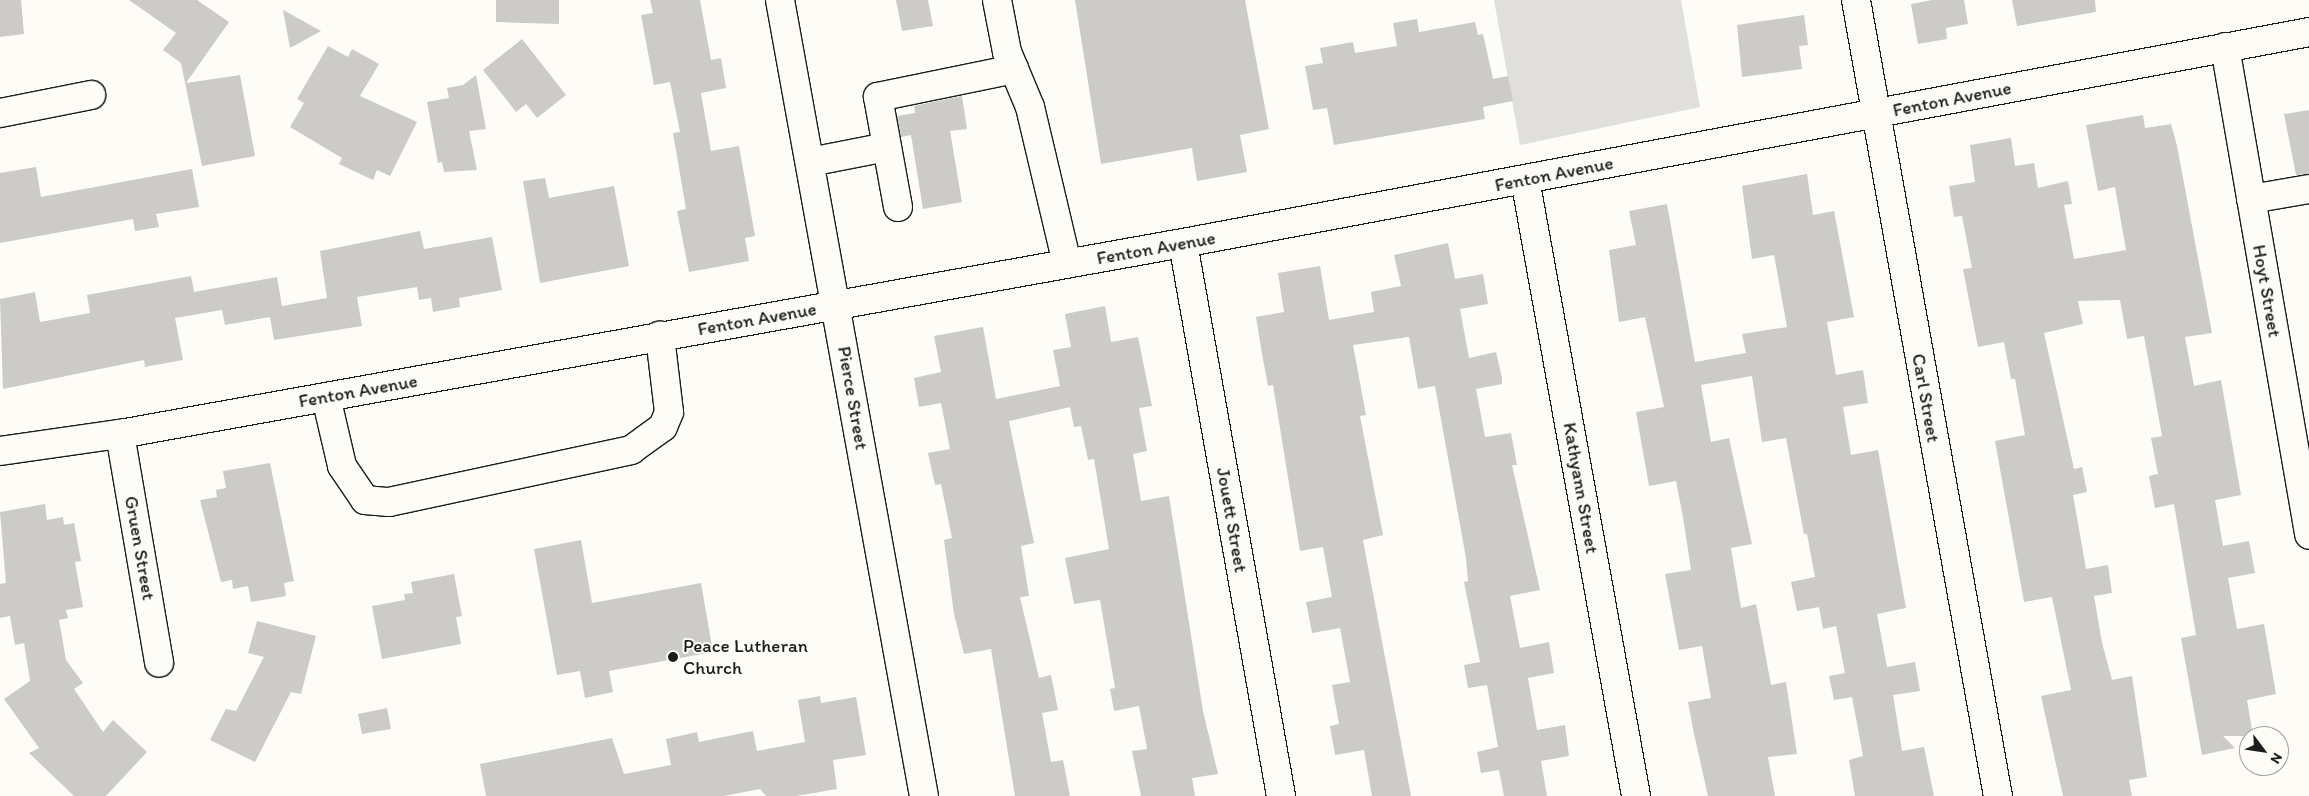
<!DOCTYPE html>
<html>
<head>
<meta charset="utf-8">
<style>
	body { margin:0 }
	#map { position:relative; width:2309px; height:796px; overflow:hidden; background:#fdfcf7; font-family:Itim,sans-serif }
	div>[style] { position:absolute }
	.green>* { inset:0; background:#e0dfdb }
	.building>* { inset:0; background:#cccbc8 }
	.roads { filter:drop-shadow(1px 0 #1c1c1c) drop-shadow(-1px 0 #1c1c1c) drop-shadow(0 1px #1c1c1c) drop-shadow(0 -1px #1c1c1c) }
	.minor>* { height:28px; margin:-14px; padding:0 14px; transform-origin:14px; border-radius:14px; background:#fdfcf7 }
	.dots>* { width:14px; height:14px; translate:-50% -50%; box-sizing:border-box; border:2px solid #fdfcf7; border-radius:50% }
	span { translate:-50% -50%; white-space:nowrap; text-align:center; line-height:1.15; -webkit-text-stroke:4px #fdfcf7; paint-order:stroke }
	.street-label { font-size:19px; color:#1c1c1c }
	.poi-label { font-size:19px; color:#1c1c1c }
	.left { translate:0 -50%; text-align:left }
	.north { position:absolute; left:2239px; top:726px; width:50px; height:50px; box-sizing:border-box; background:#fdfcf7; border:1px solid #a3a29f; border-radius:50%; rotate:121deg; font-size:14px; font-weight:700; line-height:20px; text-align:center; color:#1c1c1c }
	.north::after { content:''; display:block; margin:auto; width:18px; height:22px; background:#1c1c1c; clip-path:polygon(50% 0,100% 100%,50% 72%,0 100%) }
</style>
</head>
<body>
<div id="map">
	<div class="green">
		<i style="clip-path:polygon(1494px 0,1681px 0,1700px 107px,1520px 145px)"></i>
	</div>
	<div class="building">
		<i style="clip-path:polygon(0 0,21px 0,24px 34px,0 37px)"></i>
		<i style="clip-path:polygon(129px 0,197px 0,229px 22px,186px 83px,240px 75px,255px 156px,202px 166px,181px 63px,163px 50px,176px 33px)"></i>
		<i style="clip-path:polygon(496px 0,559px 0,559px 24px,496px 22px)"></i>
		<i style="clip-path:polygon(650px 0,700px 0,711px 60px,721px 58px,726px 88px,701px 93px,711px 151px,739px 146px,755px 236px,745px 238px,749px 261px,689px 272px,677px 211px,686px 209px,673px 133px,680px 132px,670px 82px,654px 85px,641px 15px,653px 13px)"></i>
		<i style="clip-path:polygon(896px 0,928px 0,933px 26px,902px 31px)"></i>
		<i style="clip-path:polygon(1075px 0,1245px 0,1269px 129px,1240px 135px,1247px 172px,1197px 181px,1192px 148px,1101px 164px)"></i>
		<i style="clip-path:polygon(1932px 0,1964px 0,1968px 24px,1946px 28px,1947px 39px,1918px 44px,1911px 4px)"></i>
		<i style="clip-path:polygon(2012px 0,2095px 0,2096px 12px,2017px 26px)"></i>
		<i style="clip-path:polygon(283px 10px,321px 31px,290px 48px)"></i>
		<i style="clip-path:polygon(1804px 15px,1808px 45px,1799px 46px,1802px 69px,1742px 77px,1737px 25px)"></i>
		<i style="clip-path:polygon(1417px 19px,1419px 32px,1475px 22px,1478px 35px,1483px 34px,1493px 79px,1508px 76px,1513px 101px,1483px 107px,1485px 119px,1334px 145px,1327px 108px,1313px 110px,1305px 66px,1323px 63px,1320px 48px,1353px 42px,1355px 53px,1397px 46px,1393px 23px)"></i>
		<i style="clip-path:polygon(522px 39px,566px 95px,537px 118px,526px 104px,516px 112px,483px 70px)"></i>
		<i style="clip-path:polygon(328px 46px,348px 57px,352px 49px,379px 64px,360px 96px,417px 122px,390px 176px,377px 170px,373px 180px,339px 164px,342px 158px,290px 127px,304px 103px,297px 99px)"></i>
		<i style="clip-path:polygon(476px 75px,486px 129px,469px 131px,477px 170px,444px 172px,442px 162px,438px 163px,427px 102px,449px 98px,447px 88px,463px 85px)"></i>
		<i style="clip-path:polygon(962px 96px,967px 129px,950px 131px,962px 202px,923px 209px,911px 135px,901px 137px,897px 116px,915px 113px,914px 106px)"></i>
		<i style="clip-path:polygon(2309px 110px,2309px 174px,2296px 175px,2284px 114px)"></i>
		<i style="clip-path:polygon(2143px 115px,2145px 128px,2171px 124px,2177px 146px,2212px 333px,2185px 337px,2194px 386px,2221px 380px,2241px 495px,2215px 500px,2223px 546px,2249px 541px,2255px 573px,2228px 578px,2237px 629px,2264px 624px,2276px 694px,2247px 700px,2253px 736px,2223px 736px,2235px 748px,2202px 755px,2181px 638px,2196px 635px,2174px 504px,2155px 508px,2149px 476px,2158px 474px,2151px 438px,2162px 436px,2144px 336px,2127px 339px,2120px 300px,2078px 301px,2083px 324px,2044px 333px,2074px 469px,2082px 467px,2087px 492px,2073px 495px,2086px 569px,2108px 565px,2112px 593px,2094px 596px,2102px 643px,2112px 680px,2132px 676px,2147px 777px,2129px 780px,2132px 796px,2063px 796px,2041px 696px,2071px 690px,2052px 597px,2024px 602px,1995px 441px,2025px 435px,2015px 379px,2011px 379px,2004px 342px,1978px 347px,1963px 269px,1972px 268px,1962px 216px,1954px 217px,1949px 186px,1975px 182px,1970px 145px,2011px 138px,2015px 166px,2034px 163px,2038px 188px,2068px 181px,2072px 204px,2064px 205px,2074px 259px,2126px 250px,2115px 187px,2098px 191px,2086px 125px)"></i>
		<i style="clip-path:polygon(36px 167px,41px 197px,192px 169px,199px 207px,156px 214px,159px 227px,135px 231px,133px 219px,0 243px,0 173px)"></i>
		<i style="clip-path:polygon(1807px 174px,1813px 215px,1834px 211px,1854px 317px,1827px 322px,1836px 375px,1863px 370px,1868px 403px,1843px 407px,1851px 455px,1878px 450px,1906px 608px,1877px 614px,1887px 667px,1915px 662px,1920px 691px,1893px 695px,1902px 751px,1924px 747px,1934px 796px,1855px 796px,1849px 760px,1863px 756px,1852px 697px,1834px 700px,1829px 676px,1845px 673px,1836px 626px,1823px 629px,1819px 607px,1797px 611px,1791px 582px,1815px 577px,1807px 534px,1804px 534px,1786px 438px,1762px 442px,1752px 376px,1701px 385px,1711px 442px,1729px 438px,1752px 544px,1731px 548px,1741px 608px,1756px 604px,1771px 685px,1786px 682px,1797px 754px,1768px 757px,1775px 796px,1708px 796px,1694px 734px,1688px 702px,1711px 698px,1702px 646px,1679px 650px,1665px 574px,1691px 570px,1683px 517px,1676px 481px,1649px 486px,1636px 412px,1664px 407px,1645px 317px,1619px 322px,1609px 250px,1636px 245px,1629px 211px,1667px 204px,1695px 362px,1746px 353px,1742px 334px,1787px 327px,1774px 255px,1752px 259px,1742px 186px)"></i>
		<i style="clip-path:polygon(545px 178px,549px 198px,614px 186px,629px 266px,540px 283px,523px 181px)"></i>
		<i style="clip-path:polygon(420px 231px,424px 249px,492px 237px,502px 290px,459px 298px,460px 307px,433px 312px,431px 298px,419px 300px,417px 287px,357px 297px,362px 326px,274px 340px,270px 317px,225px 325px,222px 310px,175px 318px,183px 360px,145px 367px,144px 360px,3px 389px,0 299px,35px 292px,40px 322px,90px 313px,87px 295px,191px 276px,194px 292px,277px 277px,282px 306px,327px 298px,320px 251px)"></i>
		<i style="clip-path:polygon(1448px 243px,1455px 279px,1483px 274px,1488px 304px,1460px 309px,1469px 358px,1496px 352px,1502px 378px,1502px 384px,1476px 389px,1485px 437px,1511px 433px,1517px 465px,1512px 465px,1540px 590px,1510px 596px,1520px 648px,1549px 642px,1554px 673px,1528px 678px,1537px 730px,1565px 725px,1569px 756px,1541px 761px,1547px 796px,1504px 796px,1499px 770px,1481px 773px,1477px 752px,1498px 747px,1487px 685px,1468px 688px,1464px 665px,1480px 662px,1464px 582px,1468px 581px,1466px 558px,1435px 386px,1418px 389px,1409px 337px,1353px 345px,1366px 415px,1360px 416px,1383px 535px,1363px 540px,1411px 796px,1372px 796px,1364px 750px,1335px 755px,1330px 726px,1339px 724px,1332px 685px,1350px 682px,1340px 628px,1312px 633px,1306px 602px,1332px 597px,1323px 547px,1300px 551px,1273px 385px,1268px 386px,1262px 354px,1256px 317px,1284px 312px,1278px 273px,1320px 266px,1329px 320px,1374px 312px,1371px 292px,1401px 286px,1394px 255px)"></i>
		<i style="clip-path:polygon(1105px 306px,1111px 342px,1138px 337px,1152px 406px,1139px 408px,1147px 451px,1133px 454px,1141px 501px,1169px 496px,1203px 711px,1218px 774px,1192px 778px,1195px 796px,1141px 796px,1132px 751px,1147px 749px,1139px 706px,1114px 711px,1110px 689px,1115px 688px,1100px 600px,1074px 604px,1065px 558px,1109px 549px,1094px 459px,1088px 460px,1081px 426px,1074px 427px,1070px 407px,1009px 421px,1034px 543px,1021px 546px,1029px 596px,1020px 597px,1039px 678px,1051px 675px,1058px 710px,1042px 713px,1051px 762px,1063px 760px,1070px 796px,1015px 796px,991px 649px,964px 654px,954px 614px,944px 540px,952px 538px,941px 484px,935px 485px,928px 453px,950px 449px,941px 403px,919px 407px,914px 378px,941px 372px,934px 336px,983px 327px,996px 399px,1060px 386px,1053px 350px,1071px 347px,1065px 314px)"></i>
		<i style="clip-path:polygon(270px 463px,294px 581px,284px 583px,286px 596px,251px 602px,248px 586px,233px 589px,232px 580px,221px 582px,200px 500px,217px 497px,216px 490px,226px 488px,223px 471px)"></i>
		<i style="clip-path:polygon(45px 504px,47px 520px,63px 517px,64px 525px,74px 523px,81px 561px,75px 562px,83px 607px,66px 610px,68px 618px,59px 620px,66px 660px,83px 683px,74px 689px,103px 732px,113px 720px,147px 752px,106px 796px,74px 796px,29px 753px,39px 748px,4px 699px,30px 681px,24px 643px,15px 645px,10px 616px,0 618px,0 584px,6px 583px,0 512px)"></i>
		<i style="clip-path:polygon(581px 540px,592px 603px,701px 583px,713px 652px,609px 671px,613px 692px,585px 698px,580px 671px,557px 675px,534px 549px)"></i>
		<i style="clip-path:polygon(454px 574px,462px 616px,456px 617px,461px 644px,382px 659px,372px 606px,405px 600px,404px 594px,413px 593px,411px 582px)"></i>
		<i style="clip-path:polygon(257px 621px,316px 636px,301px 694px,291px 692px,255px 762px,210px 740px,226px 709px,236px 711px,264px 657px,248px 653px)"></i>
		<i style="clip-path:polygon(820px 696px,821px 703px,856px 697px,866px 755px,833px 760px,837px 789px,796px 796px,766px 796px,760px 789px,724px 796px,486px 796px,480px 764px,612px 738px,624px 774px,671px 765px,666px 739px,697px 732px,699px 742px,753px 731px,757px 751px,805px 742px,798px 700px)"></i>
		<i style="clip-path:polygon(387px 708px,391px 729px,362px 734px,358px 714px)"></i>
	</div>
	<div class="roads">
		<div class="minor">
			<i style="left:780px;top:0;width:809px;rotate:79.75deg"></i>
			<i style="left:997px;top:0;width:53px;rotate:79.1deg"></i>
			<i style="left:1007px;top:52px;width:60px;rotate:67.3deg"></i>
			<i style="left:1030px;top:107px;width:161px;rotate:76.7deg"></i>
			<i style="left:1856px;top:0;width:809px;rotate:79.89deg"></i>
			<i style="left:2225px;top:47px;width:495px;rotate:80.2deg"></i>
			<i style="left:0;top:113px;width:93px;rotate:-11.2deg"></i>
			<i style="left:810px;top:162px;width:78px;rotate:-11deg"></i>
			<i style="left:1525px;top:179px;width:627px;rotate:79.8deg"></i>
			<i style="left:2251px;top:199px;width:59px;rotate:-9.8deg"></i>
			<i style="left:898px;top:207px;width:112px;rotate:-100.3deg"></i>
			<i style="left:878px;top:97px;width:139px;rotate:-11.6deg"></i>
			<i style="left:1183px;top:243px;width:562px;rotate:79.95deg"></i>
			<i style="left:326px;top:397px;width:71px;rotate:76.9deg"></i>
			<i style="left:342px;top:466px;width:41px;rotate:55.9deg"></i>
			<i style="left:365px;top:500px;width:24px;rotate:5deg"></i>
			<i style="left:389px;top:502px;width:248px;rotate:-12.1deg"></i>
			<i style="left:631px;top:450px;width:39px;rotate:-36deg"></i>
			<i style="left:663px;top:427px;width:16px;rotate:-68deg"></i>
			<i style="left:669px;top:412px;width:77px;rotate:-96.8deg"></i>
			<i style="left:120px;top:434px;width:232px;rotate:80.3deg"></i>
			<i style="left:0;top:451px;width:121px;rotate:-8.1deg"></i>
			<i style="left:120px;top:434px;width:1080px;rotate:-10.19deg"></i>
			<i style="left:1183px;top:243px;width:1146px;rotate:-10.61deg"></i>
		</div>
	</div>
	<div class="dots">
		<i style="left:673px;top:657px;background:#1c1c1c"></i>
	</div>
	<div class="street-label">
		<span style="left:1952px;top:99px;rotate:-11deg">Fenton Avenue</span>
		<span style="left:1554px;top:174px;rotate:-11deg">Fenton Avenue</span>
		<span style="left:1156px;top:248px;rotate:-10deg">Fenton Avenue</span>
		<span style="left:2267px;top:291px;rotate:80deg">Hoyt Street</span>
		<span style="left:757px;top:319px;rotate:-10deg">Fenton Avenue</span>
		<span style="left:358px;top:391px;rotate:-10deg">Fenton Avenue</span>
		<span style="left:853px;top:398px;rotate:80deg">Pierce Street</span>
		<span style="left:1926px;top:398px;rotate:80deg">Carl Street</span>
		<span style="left:1581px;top:488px;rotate:80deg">Kathyann Street</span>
		<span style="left:1232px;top:520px;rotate:80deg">Jouett Street</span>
		<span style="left:140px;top:548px;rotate:80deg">Gruen Street</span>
	</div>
	<div class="poi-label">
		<span class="left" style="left:683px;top:657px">Peace Lutheran<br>Church</span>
	</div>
	<div class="north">N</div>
</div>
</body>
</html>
